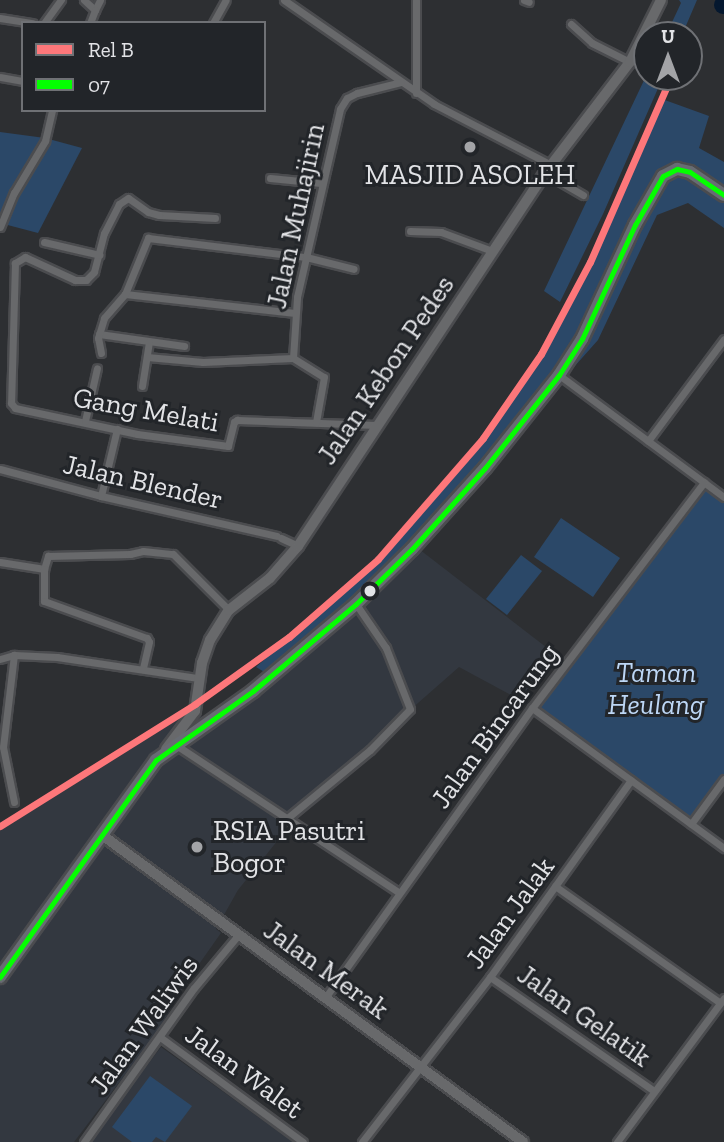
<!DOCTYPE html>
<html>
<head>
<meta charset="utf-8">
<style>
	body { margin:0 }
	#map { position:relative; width:724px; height:1142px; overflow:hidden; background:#2d2f32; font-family:"Zilla Slab",serif }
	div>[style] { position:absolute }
	.built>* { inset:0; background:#333840 }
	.green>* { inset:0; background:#2b4868 }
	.river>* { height:18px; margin:-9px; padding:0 9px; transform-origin:9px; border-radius:9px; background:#05182f }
	.roads { filter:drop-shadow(2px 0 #4b4c4f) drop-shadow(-2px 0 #4b4c4f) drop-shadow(0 2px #4b4c4f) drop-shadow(0 -2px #4b4c4f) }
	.street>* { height:7px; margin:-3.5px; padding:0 3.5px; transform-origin:3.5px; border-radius:3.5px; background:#68696b }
	.secondary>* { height:10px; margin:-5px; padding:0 5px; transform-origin:5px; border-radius:5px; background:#68696b }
	.primary>* { height:12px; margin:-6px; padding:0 6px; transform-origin:6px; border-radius:6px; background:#686c73 }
	.bus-1>* { height:5px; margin:-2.5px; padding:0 2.5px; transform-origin:2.5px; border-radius:2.5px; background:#04ff00 }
	.rail-1>* { height:7px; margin:-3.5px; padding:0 3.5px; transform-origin:3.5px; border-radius:3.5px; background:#fd777a }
	.dots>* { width:19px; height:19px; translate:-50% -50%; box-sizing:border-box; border:4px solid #222529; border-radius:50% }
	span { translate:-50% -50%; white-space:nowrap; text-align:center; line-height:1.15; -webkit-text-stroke:6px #222529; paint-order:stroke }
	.poi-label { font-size:28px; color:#e2e3e6 }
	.left { translate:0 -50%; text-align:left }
	.street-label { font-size:28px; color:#e2e3e6 }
	.park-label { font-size:28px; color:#bdd7f6; font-style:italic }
	.legend { position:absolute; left:21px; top:21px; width:245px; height:91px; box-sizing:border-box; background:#222529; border:2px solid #6f7175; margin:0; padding:9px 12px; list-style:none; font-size:21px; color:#e2e3e6 }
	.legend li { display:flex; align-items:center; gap:14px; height:35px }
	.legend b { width:35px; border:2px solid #6f7175 }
	.north { position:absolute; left:633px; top:21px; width:70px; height:70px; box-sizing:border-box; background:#222529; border:2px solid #6f7175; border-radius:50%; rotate:0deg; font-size:19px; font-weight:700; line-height:28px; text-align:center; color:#e2e3e6 }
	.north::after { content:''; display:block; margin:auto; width:24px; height:32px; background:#a3a4a7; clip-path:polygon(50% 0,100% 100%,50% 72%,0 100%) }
</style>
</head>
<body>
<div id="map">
	<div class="built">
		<i style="clip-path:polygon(415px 546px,555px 654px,520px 700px,459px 667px,286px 819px,282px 835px,238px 890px,216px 929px,221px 933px,185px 984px,156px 1034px,74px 1142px,0 1142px,0 826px,195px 704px,195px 711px,199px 716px,215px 718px)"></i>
		<i style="clip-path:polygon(161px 1047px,293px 1142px,89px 1142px)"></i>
	</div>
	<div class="green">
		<i style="clip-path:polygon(679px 0,697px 0,682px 35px,666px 35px,681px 3px)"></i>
		<i style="clip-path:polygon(647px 74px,647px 77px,663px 77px,603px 214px,560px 302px,544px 291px)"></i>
		<i style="clip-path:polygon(662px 99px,709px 116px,699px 148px,724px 162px,724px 228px,688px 203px,657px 215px,598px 340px,415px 546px,271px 676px,256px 667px,378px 559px,483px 438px,543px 350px,572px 295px)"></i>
		<i style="clip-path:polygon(0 132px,45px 138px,82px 148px,38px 233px,0 223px)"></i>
		<i style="clip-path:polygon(704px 482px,724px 497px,724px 781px,691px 824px,532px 708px)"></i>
		<i style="clip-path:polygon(561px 518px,620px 558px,593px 597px,534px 557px)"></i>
		<i style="clip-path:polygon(521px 555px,542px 571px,507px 615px,486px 599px)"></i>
		<i style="clip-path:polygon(150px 1076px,192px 1106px,165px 1142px,156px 1137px,152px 1142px,132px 1142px,112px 1127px)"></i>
	</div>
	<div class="river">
		<i style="left:723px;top:5px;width:1px"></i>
	</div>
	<div class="roads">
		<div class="street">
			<i style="left:84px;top:0;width:15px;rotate:42deg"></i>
			<i style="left:95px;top:10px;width:11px;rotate:-63deg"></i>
			<i style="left:284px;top:0;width:183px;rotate:34.7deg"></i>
			<i style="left:434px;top:104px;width:132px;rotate:27.5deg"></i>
			<i style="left:524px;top:0;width:5px;rotate:22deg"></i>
			<i style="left:0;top:18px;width:33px;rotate:9deg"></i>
			<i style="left:44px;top:23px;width:29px;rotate:-54deg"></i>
			<i style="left:90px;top:23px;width:14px;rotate:-69deg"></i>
			<i style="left:213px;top:23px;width:26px;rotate:-61deg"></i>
			<i style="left:571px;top:24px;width:28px;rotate:42deg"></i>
			<i style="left:592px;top:43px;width:42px;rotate:26.6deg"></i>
			<i style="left:0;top:77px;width:23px;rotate:10deg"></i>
			<i style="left:416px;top:93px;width:93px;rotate:-90deg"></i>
			<i style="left:545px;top:173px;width:44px;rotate:30.1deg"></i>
			<i style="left:270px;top:178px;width:51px;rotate:5.6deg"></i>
			<i style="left:215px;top:218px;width:56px;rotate:-176.9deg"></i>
			<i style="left:159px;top:215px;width:11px;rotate:-165deg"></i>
			<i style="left:148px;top:212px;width:24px;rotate:-145deg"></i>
			<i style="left:128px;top:198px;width:11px;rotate:146deg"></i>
			<i style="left:119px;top:204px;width:33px;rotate:117deg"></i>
			<i style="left:104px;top:233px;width:40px;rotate:104.4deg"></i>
			<i style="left:94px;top:272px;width:11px;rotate:135deg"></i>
			<i style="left:86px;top:280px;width:11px;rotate:180deg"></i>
			<i style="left:75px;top:280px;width:55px;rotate:-155.3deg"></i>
			<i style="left:25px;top:257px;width:12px;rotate:149deg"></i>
			<i style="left:15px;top:263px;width:140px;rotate:91.6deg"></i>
			<i style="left:11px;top:403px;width:6px;rotate:51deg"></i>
			<i style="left:15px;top:408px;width:125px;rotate:12deg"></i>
			<i style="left:137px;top:434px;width:92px;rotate:7.5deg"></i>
			<i style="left:228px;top:446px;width:25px;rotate:-76deg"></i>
			<i style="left:234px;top:422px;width:4px;rotate:-34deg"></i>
			<i style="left:237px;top:420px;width:139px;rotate:2.1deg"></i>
			<i style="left:0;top:227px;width:37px;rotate:-68deg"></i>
			<i style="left:14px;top:193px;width:61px;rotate:-59.2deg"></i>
			<i style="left:45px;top:141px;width:32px;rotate:-77deg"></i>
			<i style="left:410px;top:231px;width:31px;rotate:2deg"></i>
			<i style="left:441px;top:232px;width:54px;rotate:20.4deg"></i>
			<i style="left:44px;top:242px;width:57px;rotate:13.1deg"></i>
			<i style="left:125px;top:294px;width:171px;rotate:6.4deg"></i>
			<i style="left:99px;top:334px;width:86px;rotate:8deg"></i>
			<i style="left:101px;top:353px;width:15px;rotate:-101deg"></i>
			<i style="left:98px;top:338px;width:21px;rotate:-73deg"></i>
			<i style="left:104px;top:318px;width:32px;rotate:-49deg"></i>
			<i style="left:125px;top:294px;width:61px;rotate:-67.7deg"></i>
			<i style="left:148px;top:238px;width:159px;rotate:6.9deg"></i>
			<i style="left:306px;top:257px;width:49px;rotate:14deg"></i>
			<i style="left:147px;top:357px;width:56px;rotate:5.1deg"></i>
			<i style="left:203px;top:362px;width:90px;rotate:-2.5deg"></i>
			<i style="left:293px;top:358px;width:36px;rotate:32deg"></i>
			<i style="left:324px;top:377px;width:46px;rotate:100.1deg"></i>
			<i style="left:293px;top:358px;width:61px;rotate:-86.2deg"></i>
			<i style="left:297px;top:297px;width:193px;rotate:-77.1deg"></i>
			<i style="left:340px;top:109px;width:13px;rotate:-58deg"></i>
			<i style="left:347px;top:98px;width:11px;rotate:-27deg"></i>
			<i style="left:357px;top:93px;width:45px;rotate:-14deg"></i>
			<i style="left:559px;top:375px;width:205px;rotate:36.5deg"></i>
			<i style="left:142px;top:386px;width:45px;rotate:-81deg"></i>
			<i style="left:85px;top:421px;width:54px;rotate:-77.2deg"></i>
			<i style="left:648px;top:441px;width:127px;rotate:-53.3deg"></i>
			<i style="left:0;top:469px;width:105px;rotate:15deg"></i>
			<i style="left:101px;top:496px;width:180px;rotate:12.8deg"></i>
			<i style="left:101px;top:496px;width:69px;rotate:-76.6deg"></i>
			<i style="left:281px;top:538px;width:19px;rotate:25deg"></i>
			<i style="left:0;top:562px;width:45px;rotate:9deg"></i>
			<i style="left:44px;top:569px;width:14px;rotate:-73deg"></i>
			<i style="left:48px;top:556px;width:82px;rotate:-1.4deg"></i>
			<i style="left:130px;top:554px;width:13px;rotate:-13deg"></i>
			<i style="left:143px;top:551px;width:30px;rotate:6deg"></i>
			<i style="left:173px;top:554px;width:79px;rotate:45deg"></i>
			<i style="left:44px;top:569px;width:32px;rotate:90deg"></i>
			<i style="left:44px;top:601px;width:109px;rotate:19.8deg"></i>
			<i style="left:147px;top:638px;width:4px;rotate:63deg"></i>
			<i style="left:149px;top:642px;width:28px;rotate:103deg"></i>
			<i style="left:0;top:659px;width:15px;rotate:-16deg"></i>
			<i style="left:14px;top:655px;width:43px;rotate:2.7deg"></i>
			<i style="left:57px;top:657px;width:143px;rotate:8.5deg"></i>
			<i style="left:532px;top:708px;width:238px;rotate:36.1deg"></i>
			<i style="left:176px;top:745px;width:268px;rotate:33.5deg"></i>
			<i style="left:14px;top:802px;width:56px;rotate:-101.3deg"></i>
			<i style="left:3px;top:747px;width:93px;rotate:-83.2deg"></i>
			<i style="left:285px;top:820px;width:110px;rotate:-39.5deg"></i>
			<i style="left:370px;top:750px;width:57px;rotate:-45.7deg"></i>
			<i style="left:410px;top:709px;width:66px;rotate:-111.5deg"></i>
			<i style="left:386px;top:648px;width:53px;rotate:-124.3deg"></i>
			<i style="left:691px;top:824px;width:56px;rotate:-53.7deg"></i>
			<i style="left:555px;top:886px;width:202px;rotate:35.3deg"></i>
			<i style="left:490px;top:977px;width:200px;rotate:34.8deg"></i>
			<i style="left:325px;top:998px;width:356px;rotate:-54.5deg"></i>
			<i style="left:532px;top:708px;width:284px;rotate:-52.7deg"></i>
			<i style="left:160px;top:1037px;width:177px;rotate:36.3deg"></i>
			<i style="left:84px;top:1142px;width:189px;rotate:-54.5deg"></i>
			<i style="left:194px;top:988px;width:70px;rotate:-50.2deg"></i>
			<i style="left:362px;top:1142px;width:209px;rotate:-52.2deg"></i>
			<i style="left:490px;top:977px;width:242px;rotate:-54.4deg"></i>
			<i style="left:617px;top:1142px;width:179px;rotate:-53.4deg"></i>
		</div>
		<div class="secondary">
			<i style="left:166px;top:749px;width:48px;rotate:-52.7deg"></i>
			<i style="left:195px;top:711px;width:49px;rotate:-81.7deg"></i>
			<i style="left:202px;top:663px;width:24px;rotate:-71deg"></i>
			<i style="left:210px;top:640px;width:36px;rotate:-58deg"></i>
			<i style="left:229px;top:610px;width:52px;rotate:-38deg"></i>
			<i style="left:270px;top:578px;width:43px;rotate:-48.8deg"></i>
			<i style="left:298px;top:546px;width:447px;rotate:-56.5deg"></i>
			<i style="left:545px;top:173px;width:140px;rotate:-52.6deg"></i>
			<i style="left:630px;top:62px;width:69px;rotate:-63.4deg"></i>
			<i style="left:102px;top:835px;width:521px;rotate:36.1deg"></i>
		</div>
		<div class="primary">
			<i style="left:0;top:977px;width:267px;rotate:-54.3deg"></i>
			<i style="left:156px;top:760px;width:119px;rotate:-35.4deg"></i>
			<i style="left:253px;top:691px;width:135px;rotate:-40.2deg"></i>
			<i style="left:356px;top:604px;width:78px;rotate:-44.5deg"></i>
			<i style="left:412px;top:549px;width:109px;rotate:-48deg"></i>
			<i style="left:485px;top:468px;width:119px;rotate:-51.5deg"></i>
			<i style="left:559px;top:375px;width:43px;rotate:-57.4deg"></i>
			<i style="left:582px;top:339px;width:126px;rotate:-65.1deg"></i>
			<i style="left:635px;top:225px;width:56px;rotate:-60.3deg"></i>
			<i style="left:663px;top:176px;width:16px;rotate:-27deg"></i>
			<i style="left:677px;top:169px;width:13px;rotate:13deg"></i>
			<i style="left:690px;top:172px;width:41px;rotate:34.1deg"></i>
		</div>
	</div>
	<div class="bus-1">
		<i style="left:0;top:977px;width:267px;rotate:-54.3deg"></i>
		<i style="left:156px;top:760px;width:119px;rotate:-35.4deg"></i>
		<i style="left:253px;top:691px;width:135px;rotate:-40.2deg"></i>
		<i style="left:356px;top:604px;width:78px;rotate:-44.5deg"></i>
		<i style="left:412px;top:549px;width:109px;rotate:-48deg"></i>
		<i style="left:485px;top:468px;width:119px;rotate:-51.5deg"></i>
		<i style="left:559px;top:375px;width:43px;rotate:-57.4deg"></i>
		<i style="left:582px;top:339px;width:126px;rotate:-65.1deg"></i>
		<i style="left:635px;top:225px;width:56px;rotate:-60.3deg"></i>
		<i style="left:663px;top:176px;width:16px;rotate:-27deg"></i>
		<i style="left:677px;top:169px;width:13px;rotate:13deg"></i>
		<i style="left:690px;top:172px;width:41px;rotate:34.1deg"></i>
	</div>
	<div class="rail-1">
		<i style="left:0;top:826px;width:230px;rotate:-32deg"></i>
		<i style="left:195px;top:704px;width:115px;rotate:-35.5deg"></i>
		<i style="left:289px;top:637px;width:118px;rotate:-41.2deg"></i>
		<i style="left:378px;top:559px;width:160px;rotate:-49deg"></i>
		<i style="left:483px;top:438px;width:102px;rotate:-55.4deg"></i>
		<i style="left:541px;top:354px;width:104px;rotate:-62deg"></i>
		<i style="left:590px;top:262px;width:202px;rotate:-66.4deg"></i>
	</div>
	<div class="dots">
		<i style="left:470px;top:147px;background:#a3a4a7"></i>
		<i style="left:370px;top:591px;background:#e2e3e6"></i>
		<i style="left:197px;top:847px;background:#a3a4a7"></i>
	</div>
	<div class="poi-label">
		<span style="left:470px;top:175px">MASJID ASOLEH</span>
		<span class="left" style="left:213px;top:847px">RSIA Pasutri<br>Bogor</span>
	</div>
	<div class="street-label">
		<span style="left:296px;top:216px;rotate:-78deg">Jalan Muhajirin</span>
		<span style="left:386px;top:370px;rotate:-56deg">Jalan Kebon Pedes</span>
		<span style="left:146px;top:410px;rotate:10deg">Gang Melati</span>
		<span style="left:143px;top:482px;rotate:13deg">Jalan Blender</span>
		<span style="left:495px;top:726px;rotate:-54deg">Jalan Bincarung</span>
		<span style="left:510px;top:913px;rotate:-54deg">Jalan Jalak</span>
		<span style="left:326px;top:970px;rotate:36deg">Jalan Merak</span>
		<span style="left:584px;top:1016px;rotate:35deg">Jalan Gelatik</span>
		<span style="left:144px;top:1025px;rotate:-54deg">Jalan Waliwis</span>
		<span style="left:244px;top:1072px;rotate:36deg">Jalan Walet</span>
	</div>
	<div class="park-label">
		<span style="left:656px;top:689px">Taman<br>Heulang</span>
	</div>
	<ul class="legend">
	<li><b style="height:9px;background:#fd777a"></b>Rel B</li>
	<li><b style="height:9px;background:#04ff00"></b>07</li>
	</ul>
	<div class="north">U</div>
</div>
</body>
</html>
